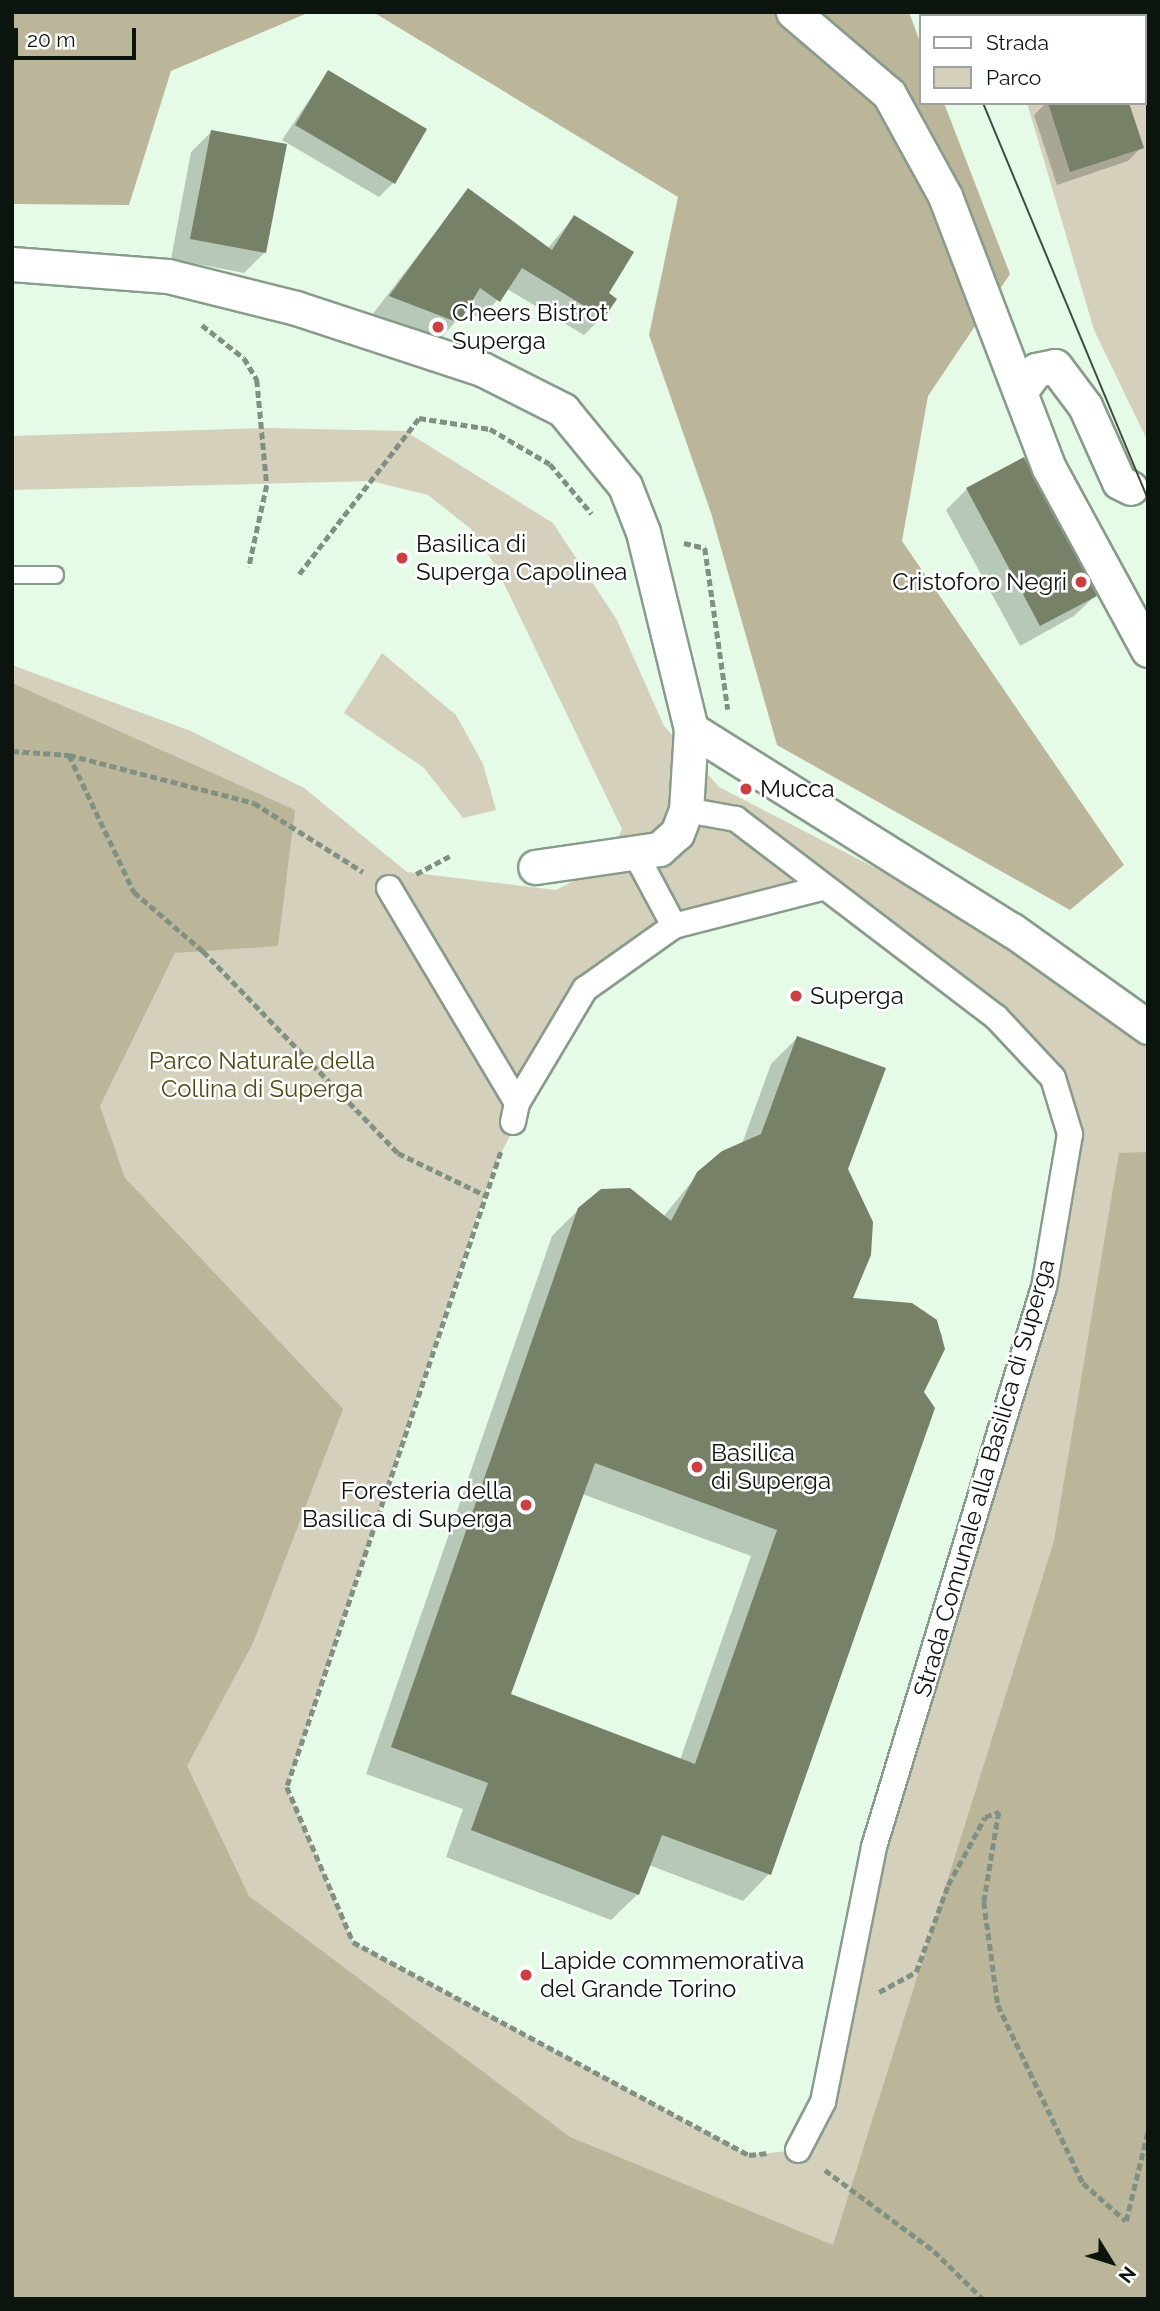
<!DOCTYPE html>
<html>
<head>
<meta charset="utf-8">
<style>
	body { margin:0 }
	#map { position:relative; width:1160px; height:2311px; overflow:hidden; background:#e5fbe8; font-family:Raleway,sans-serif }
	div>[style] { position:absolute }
	.green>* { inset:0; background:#d4d0bc }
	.forest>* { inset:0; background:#bbb699 }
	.shadow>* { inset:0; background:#0003 }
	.building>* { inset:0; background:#778167 }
	.path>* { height:4.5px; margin-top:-2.25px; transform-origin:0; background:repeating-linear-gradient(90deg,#809083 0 7px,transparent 0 10.5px) }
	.roads { filter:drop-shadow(2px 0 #879c8a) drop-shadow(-2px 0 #879c8a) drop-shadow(0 2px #879c8a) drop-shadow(0 -2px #879c8a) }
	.service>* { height:16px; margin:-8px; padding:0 8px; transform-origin:8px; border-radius:8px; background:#fff }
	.pedestrian>* { height:24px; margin:-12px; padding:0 12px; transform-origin:12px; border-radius:12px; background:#fff }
	.minor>* { height:33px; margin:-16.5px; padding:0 16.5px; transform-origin:16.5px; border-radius:16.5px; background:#fff }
	.tram>* { height:2px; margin:-1px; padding:0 1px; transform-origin:1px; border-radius:1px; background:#404b42 }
	.dots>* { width:19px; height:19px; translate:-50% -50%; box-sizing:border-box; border:4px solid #fff; border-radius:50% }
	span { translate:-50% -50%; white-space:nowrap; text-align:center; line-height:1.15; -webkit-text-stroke:5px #fff; paint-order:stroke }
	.poi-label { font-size:24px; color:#0c140e }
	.left { translate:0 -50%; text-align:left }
	.right { translate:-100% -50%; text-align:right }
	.park-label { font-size:24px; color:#514815 }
	.street-label { font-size:24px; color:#0c140e }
	.frame { position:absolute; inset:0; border:14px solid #0c140e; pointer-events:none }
	.legend { position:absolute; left:919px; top:14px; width:228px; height:91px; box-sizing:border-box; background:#fff; border:2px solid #9ea19f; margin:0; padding:9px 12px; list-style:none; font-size:21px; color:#0c140e }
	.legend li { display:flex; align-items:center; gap:14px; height:35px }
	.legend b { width:35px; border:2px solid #9ea19f }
	.north { position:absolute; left:1076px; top:2227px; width:70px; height:70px; -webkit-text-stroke:5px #fff; paint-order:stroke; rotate:128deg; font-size:19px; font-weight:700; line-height:28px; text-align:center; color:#0c140e }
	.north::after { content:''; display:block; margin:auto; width:24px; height:32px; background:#0c140e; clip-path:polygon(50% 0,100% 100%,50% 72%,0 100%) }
	.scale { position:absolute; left:14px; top:28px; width:122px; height:32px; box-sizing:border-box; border:4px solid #0c140e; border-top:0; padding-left:9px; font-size:21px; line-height:24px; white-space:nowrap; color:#0c140e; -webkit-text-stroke:5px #fff; paint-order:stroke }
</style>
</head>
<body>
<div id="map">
	<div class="green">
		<i style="clip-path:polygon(1000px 12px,1148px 12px,1148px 442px,1094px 330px,1027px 103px,1144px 103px,1144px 16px)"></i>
		<i style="clip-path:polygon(evenodd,266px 428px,405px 431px,553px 523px,617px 620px,664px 726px,719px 787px,1148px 1009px,1148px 2299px,12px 2299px,12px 665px,191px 731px,304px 788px,407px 872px,556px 890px,606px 864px,622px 829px,495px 565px,471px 529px,428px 495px,371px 481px,12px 490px,12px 436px,266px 428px,822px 888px,1053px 1078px,1062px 1190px,874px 1847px,823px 2102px,798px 2150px,749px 2155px,353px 1942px,287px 1787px,494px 1167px,585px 989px,674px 926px,822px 888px)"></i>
		<i style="clip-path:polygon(382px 653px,456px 715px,483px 764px,496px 810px,463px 818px,424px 768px,344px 713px)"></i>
	</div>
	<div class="forest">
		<i style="clip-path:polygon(12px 12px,310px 12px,171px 71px,129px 205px,12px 204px)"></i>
		<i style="clip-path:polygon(373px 12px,909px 12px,920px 42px,920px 103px,944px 103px,1010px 274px,928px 396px,902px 541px,1124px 865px,1070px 910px,777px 745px,711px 513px,649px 335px,678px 197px)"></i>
		<i style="clip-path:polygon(12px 683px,295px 810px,278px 946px,175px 953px,100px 1106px,125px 1178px,343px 1409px,253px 1643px,187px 1766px,249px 1896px,570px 2137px,833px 2245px,1054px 1541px,1119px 1153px,1148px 1152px,1148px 2299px,12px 2299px)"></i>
	</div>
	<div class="shadow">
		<i style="clip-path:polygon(328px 72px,393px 183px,379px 197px,282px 140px)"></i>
		<i style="clip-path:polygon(1046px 103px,1127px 103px,1142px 147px,1128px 161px,1057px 185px,1034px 115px)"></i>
		<i style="clip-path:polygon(212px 131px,264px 253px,244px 273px,171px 259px,191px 152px)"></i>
		<i style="clip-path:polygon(468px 190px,547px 249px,574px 217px,607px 294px,602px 317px,584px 335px,507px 289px,480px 319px,466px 309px,439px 341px,372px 315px)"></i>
		<i style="clip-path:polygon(967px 489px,1095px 596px,1074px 616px,1020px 646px,946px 510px)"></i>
		<i style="clip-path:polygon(evenodd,797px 1038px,847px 1169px,851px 1300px,925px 1311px,942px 1335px,943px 1349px,922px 1392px,933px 1409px,769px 1874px,743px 1901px,649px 1865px,638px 1894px,611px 1920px,446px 1857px,463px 1809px,366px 1774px,552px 1236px,579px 1209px,663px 1217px,698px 1174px,742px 1144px,771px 1064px,797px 1038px,582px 1494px,751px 1556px,680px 1760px,509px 1695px,582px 1494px)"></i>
	</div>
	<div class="building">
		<i style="clip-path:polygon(328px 70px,427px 129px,395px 184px,295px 125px)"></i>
		<i style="clip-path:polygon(1048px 103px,1129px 103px,1144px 148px,1070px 172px)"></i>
		<i style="clip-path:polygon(211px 130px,287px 144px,266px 253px,190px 239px)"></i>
		<i style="clip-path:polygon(468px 188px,552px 250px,574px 215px,634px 252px,609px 293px,617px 299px,604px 318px,522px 268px,500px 302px,480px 288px,459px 323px,389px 296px)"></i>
		<i style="clip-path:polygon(1024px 457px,1097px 596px,1040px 626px,966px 488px)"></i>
		<i style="clip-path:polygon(evenodd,797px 1036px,886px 1068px,848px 1169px,873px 1222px,871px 1255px,853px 1298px,912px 1303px,937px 1320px,945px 1349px,924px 1392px,935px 1408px,771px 1875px,662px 1835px,639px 1895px,471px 1830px,488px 1783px,391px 1747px,578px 1208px,601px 1189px,630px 1188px,671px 1221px,697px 1172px,722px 1151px,761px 1134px,797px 1036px,595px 1463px,777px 1530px,695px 1764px,511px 1694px,595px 1463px)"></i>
	</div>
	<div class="path">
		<i style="left:202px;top:325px;width:53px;rotate:38.2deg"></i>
		<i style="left:244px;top:358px;width:26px;rotate:59deg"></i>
		<i style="left:257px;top:380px;width:105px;rotate:84.6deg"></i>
		<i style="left:267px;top:485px;width:84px;rotate:102.4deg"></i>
		<i style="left:684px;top:543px;width:22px;rotate:13deg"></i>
		<i style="left:705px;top:548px;width:163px;rotate:81.9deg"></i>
		<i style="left:299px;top:574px;width:197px;rotate:-52.4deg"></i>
		<i style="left:419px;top:418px;width:72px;rotate:8.8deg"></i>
		<i style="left:490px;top:429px;width:69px;rotate:30.3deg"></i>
		<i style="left:550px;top:464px;width:65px;rotate:50deg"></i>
		<i style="left:12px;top:751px;width:57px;rotate:4deg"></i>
		<i style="left:69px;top:755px;width:191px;rotate:14.5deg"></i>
		<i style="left:254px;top:803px;width:129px;rotate:32.3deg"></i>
		<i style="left:69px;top:755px;width:152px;rotate:64.6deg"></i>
		<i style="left:134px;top:892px;width:91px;rotate:40.5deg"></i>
		<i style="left:203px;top:951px;width:281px;rotate:46deg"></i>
		<i style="left:398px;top:1153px;width:97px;rotate:25.8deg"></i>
		<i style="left:416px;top:874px;width:38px;rotate:-28deg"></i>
		<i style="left:501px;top:1152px;width:670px;rotate:108.62deg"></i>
		<i style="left:287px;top:1787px;width:168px;rotate:66.9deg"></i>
		<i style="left:353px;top:1942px;width:450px;rotate:28.3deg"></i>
		<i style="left:749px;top:2155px;width:18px;rotate:-6deg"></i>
		<i style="left:879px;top:1992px;width:42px;rotate:-28.4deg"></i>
		<i style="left:916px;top:1972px;width:93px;rotate:-69.8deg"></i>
		<i style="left:948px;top:1885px;width:77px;rotate:-61.4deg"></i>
		<i style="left:985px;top:1817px;width:15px;rotate:-20deg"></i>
		<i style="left:999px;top:1812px;width:91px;rotate:99.5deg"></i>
		<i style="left:984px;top:1902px;width:104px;rotate:82.3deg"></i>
		<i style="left:998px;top:2005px;width:197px;rotate:64.5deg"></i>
		<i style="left:1083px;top:2183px;width:57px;rotate:41.5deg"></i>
		<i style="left:1126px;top:2221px;width:93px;rotate:-76.3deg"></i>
		<i style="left:825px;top:2170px;width:136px;rotate:36.6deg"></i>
		<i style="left:934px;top:2251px;width:69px;rotate:44.4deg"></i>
	</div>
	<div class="roads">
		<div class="service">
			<i style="left:12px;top:575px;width:43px"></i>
		</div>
		<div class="pedestrian">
			<i style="left:686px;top:810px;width:51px;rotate:10.2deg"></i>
			<i style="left:736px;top:819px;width:327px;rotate:37.3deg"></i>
			<i style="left:996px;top:1017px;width:83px;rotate:46.9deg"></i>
			<i style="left:1053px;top:1078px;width:59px;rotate:73.1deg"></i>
			<i style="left:1070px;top:1134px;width:155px;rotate:99.6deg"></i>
			<i style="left:1044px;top:1287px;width:585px;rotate:106.89deg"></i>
			<i style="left:874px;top:1847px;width:260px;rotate:101.3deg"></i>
			<i style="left:823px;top:2102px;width:54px;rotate:117.5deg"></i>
			<i style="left:635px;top:853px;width:83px;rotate:61.9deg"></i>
			<i style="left:389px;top:888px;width:250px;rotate:59.2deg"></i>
			<i style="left:513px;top:1122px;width:19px;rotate:-78deg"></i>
			<i style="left:517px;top:1103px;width:133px;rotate:-59.2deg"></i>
			<i style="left:585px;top:989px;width:109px;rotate:-35.3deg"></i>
			<i style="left:674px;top:926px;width:153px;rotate:-14.4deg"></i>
		</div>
		<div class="minor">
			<i style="left:793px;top:12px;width:126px;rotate:40.5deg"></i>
			<i style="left:889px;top:94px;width:116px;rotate:61.2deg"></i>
			<i style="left:945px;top:196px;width:291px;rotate:69.1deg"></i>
			<i style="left:1049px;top:468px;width:207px;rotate:61.5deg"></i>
			<i style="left:12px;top:264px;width:156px;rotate:4.4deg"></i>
			<i style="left:168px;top:276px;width:132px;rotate:14deg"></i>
			<i style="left:296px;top:308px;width:196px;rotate:18.2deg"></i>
			<i style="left:482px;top:369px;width:91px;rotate:26.8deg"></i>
			<i style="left:563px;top:410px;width:98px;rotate:50.8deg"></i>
			<i style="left:625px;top:486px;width:49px;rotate:68.6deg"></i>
			<i style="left:643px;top:532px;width:203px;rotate:76.3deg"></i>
			<i style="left:691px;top:729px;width:81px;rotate:93.5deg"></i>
			<i style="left:686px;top:810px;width:25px;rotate:111deg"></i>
			<i style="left:677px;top:833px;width:24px;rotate:138deg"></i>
			<i style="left:659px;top:849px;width:125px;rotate:171.7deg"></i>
			<i style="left:1020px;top:392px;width:27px;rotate:-54deg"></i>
			<i style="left:1036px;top:370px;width:19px;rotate:-12deg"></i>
			<i style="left:1055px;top:366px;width:50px;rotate:53.1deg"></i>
			<i style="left:1085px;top:406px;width:83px;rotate:65.9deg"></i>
			<i style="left:1119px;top:482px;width:13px;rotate:27deg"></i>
			<i style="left:691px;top:729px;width:379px;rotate:32.1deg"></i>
			<i style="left:1012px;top:930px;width:167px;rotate:35.5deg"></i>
		</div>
	</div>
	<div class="tram">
		<i style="left:961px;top:12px;width:4px;rotate:76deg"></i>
		<i style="left:983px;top:103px;width:429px;rotate:67.4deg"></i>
	</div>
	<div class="dots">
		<i style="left:438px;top:327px;background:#cd3e40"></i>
		<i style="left:402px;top:558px;background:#cd3e40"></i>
		<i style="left:1081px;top:582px;background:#cd3e40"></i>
		<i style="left:746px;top:789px;background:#cd3e40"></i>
		<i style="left:796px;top:996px;background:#cd3e40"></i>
		<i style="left:697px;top:1467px;background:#cd3e40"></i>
		<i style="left:526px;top:1505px;background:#cd3e40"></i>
		<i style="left:526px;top:1975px;background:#cd3e40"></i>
	</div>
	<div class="poi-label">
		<span class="left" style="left:452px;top:327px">Cheers Bistrot<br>Superga</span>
		<span class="left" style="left:416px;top:558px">Basilica di<br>Superga Capolinea</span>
		<span class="right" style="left:1067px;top:582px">Cristoforo Negri</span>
		<span class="left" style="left:760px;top:789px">Mucca</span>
		<span class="left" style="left:810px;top:996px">Superga</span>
		<span class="left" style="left:711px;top:1467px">Basilica<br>di Superga</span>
		<span class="right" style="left:512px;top:1505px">Foresteria della<br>Basilica di Superga</span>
		<span class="left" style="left:540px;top:1975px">Lapide commemorativa<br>del Grande Torino</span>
	</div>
	<div class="park-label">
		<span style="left:262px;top:1075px">Parco Naturale della<br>Collina di Superga</span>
	</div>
	<div class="street-label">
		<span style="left:984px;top:1478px;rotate:-74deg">Strada Comunale alla Basilica di Superga</span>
	</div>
	<div class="frame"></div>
	<ul class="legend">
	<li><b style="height:9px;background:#fff"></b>Strada</li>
	<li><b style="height:19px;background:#d4d0bc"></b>Parco</li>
	</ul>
	<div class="north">N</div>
	<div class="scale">20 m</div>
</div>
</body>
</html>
